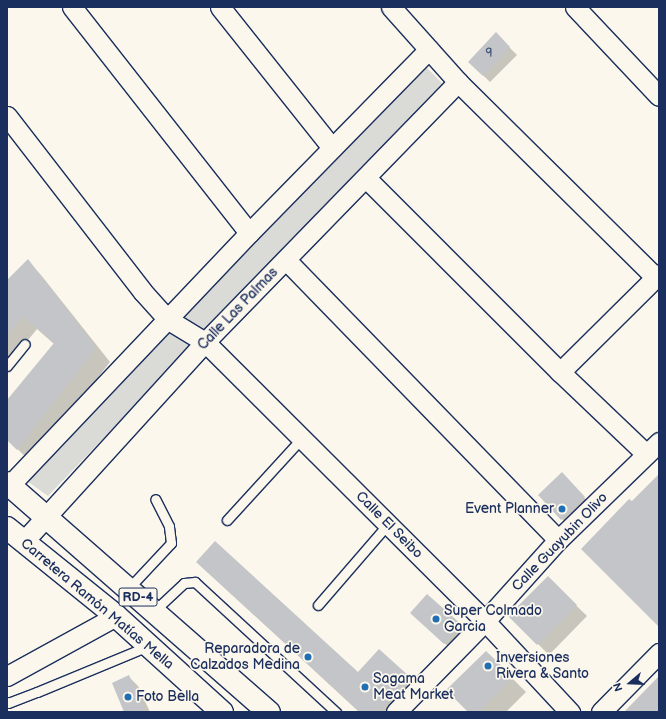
<!DOCTYPE html>
<html>
<head>
<meta charset="utf-8">
<style>
	body { margin:0 }
	#map { position:relative; width:666px; height:719px; overflow:hidden; background:#fbf7ec; font-family:"Balsamiq Sans",sans-serif }
	div>[style] { position:absolute }
	.green>* { inset:0; background:#dadad7 }
	.shadow>* { inset:0; background:#0003 }
	.building>* { inset:0; background:#c3c5c9 }
	.roads { filter:drop-shadow(1px 0 #1b2f5e) drop-shadow(-1px 0 #1b2f5e) drop-shadow(0 1px #1b2f5e) drop-shadow(0 -1px #1b2f5e) }
	.service>* { height:9px; margin:-4.5px; padding:0 4.5px; transform-origin:4.5px; border-radius:4.5px; background:#fbf7ec }
	.minor>* { height:19px; margin:-9.5px; padding:0 9.5px; transform-origin:9.5px; border-radius:9.5px; background:#fbf7ec }
	.primary>* { height:22px; margin:-11px; padding:0 11px; transform-origin:11px; border-radius:11px; background:#fbf7ec }
	.dots>* { width:11px; height:11px; translate:-50% -50%; box-sizing:border-box; border:2px solid #fbf7ec; border-radius:50% }
	span { translate:-50% -50%; white-space:nowrap; text-align:center; line-height:1.15; -webkit-text-stroke:3.5px #fbf7ec; paint-order:stroke }
	.number-label { font-size:12px; color:#455479 }
	.number-label span { -webkit-text-stroke-width:0 }
	.shield-label span { padding:1px 3px; background:#fbf7ec; border:1px solid; border-radius:3px; -webkit-text-stroke-width:0 }
	.shield-label { font-size:13px; color:#1b2f5e; font-weight:700 }
	.street-label { font-size:14px; color:#1b2f5e }
	.poi-label { font-size:14px; color:#1b2f5e }
	.right { translate:-100% -50%; text-align:right }
	.left { translate:0 -50%; text-align:left }
	.frame { position:absolute; inset:0; border:8px solid #1b2f5e; pointer-events:none }
	.north { position:absolute; left:610px; top:663px; width:40px; height:40px; -webkit-text-stroke:3px #fbf7ec; paint-order:stroke; rotate:251deg; font-size:11px; font-weight:700; line-height:16px; text-align:center; color:#1b2f5e }
	.north::after { content:''; display:block; margin:auto; width:14px; height:18px; background:#1b2f5e; clip-path:polygon(50% 0,100% 100%,50% 72%,0 100%) }
</style>
</head>
<body>
<div id="map">
	<div class="green">
		<i style="clip-path:polygon(425px 66px,443px 84px,48px 496px,27px 481px)"></i>
	</div>
	<div class="shadow">
		<i style="clip-path:polygon(496px 34px,517px 55px,490px 82px,469px 62px)"></i>
		<i style="clip-path:polygon(28px 261px,41px 275px,110px 362px,32px 463px,7px 439px,7px 401px,54px 344px,37px 329px,7px 366px,7px 281px)"></i>
		<i style="clip-path:polygon(569px 481px,591px 505px,569px 526px,562px 519px)"></i>
		<i style="clip-path:polygon(197px 562px,358px 673px,379px 650px,426px 694px,410px 712px,359px 712px)"></i>
		<i style="clip-path:polygon(548px 578px,587px 616px,549px 655px,510px 616px)"></i>
		<i style="clip-path:polygon(427px 596px,468px 632px,452px 650px,419px 620px)"></i>
		<i style="clip-path:polygon(486px 652px,526px 692px,506px 712px,469px 712px)"></i>
		<i style="clip-path:polygon(129px 677px,138px 686px,150px 712px,126px 712px)"></i>
	</div>
	<div class="building">
		<i style="clip-path:polygon(496px 32px,510px 47px,483px 76px,468px 62px)"></i>
		<i style="clip-path:polygon(28px 259px,96px 348px,17px 450px,7px 440px,7px 400px,54px 343px,23px 316px,7px 335px,7px 280px)"></i>
		<i style="clip-path:polygon(562px 472px,585px 497px,561px 520px,538px 495px)"></i>
		<i style="clip-path:polygon(659px 474px,659px 627px,581px 549px,629px 499px,632px 501px)"></i>
		<i style="clip-path:polygon(215px 541px,358px 672px,379px 649px,410px 677px,379px 712px,360px 712px,196px 562px)"></i>
		<i style="clip-path:polygon(548px 576px,577px 605px,537px 645px,508px 616px)"></i>
		<i style="clip-path:polygon(427px 594px,461px 624px,444px 644px,410px 613px)"></i>
		<i style="clip-path:polygon(486px 651px,513px 677px,478px 712px,468px 712px,446px 690px)"></i>
		<i style="clip-path:polygon(129px 675px,145px 712px,124px 712px,112px 683px)"></i>
		<i style="clip-path:polygon(659px 676px,659px 712px,624px 712px)"></i>
	</div>
	<div class="roads">
		<div class="service">
			<i style="left:7px;top:366px;width:28px;rotate:-51deg"></i>
			<i style="left:227px;top:520px;width:111px;rotate:-47.6deg"></i>
			<i style="left:128px;top:589px;width:63px;rotate:-46.9deg"></i>
			<i style="left:171px;top:543px;width:17px;rotate:-97deg"></i>
			<i style="left:169px;top:526px;width:30px;rotate:-117deg"></i>
			<i style="left:318px;top:605px;width:107px;rotate:-49.2deg"></i>
			<i style="left:154px;top:611px;width:41px;rotate:-43deg"></i>
			<i style="left:184px;top:583px;width:11px;rotate:-5deg"></i>
			<i style="left:195px;top:582px;width:192px;rotate:42.7deg"></i>
			<i style="left:7px;top:702px;width:1px;rotate:45deg"></i>
			<i style="left:8px;top:703px;width:31px;rotate:-21deg"></i>
			<i style="left:37px;top:692px;width:120px;rotate:-22.5deg"></i>
		</div>
		<div class="minor">
			<i style="left:72px;top:7px;width:287px;rotate:51.9deg"></i>
			<i style="left:220px;top:7px;width:180px;rotate:51.5deg"></i>
			<i style="left:391px;top:7px;width:101px;rotate:48.2deg"></i>
			<i style="left:458px;top:82px;width:277px;rotate:44.7deg"></i>
			<i style="left:575px;top:7px;width:122px;rotate:46.7deg"></i>
			<i style="left:7px;top:116px;width:222px;rotate:52.3deg"></i>
			<i style="left:143px;top:292px;width:36px;rotate:48deg"></i>
			<i style="left:167px;top:319px;width:44px;rotate:31.2deg"></i>
			<i style="left:205px;top:342px;width:395px;rotate:44.9deg"></i>
			<i style="left:485px;top:621px;width:125px;rotate:47deg"></i>
			<i style="left:366px;top:178px;width:274px;rotate:45deg"></i>
			<i style="left:560px;top:372px;width:119px;rotate:43.6deg"></i>
			<i style="left:286px;top:260px;width:390px;rotate:45.8deg"></i>
			<i style="left:560px;top:372px;width:139px;rotate:-44.7deg"></i>
			<i style="left:7px;top:488px;width:352px;rotate:-46.5deg"></i>
			<i style="left:249px;top:233px;width:257px;rotate:-45.6deg"></i>
			<i style="left:23px;top:542px;width:270px;rotate:-47.7deg"></i>
			<i style="left:205px;top:342px;width:363px;rotate:-45.8deg"></i>
			<i style="left:7px;top:676px;width:124px;rotate:-28.8deg"></i>
			<i style="left:396px;top:712px;width:127px;rotate:-45.6deg"></i>
			<i style="left:485px;top:621px;width:109px;rotate:-48deg"></i>
			<i style="left:558px;top:540px;width:141px;rotate:-44.1deg"></i>
			<i style="left:601px;top:712px;width:83px;rotate:-45.5deg"></i>
		</div>
		<div class="primary">
			<i style="left:7px;top:483px;width:348px;rotate:41.2deg"></i>
			<i style="left:7px;top:528px;width:140px;rotate:38.9deg"></i>
			<i style="left:116px;top:616px;width:143px;rotate:42.2deg"></i>
		</div>
	</div>
	<div class="dots">
		<i style="left:562px;top:509px;background:#1f6fb2"></i>
		<i style="left:436px;top:619px;background:#1f6fb2"></i>
		<i style="left:308px;top:657px;background:#1f6fb2"></i>
		<i style="left:488px;top:666px;background:#1f6fb2"></i>
		<i style="left:365px;top:687px;background:#1f6fb2"></i>
		<i style="left:128px;top:697px;background:#1f6fb2"></i>
	</div>
	<div class="number-label">
		<span style="left:489px;top:54px">9</span>
	</div>
	<div class="shield-label">
		<span style="left:138px;top:597px">RD-4</span>
	</div>
	<div class="street-label">
		<span style="left:238px;top:309px;rotate:-46deg">Calle Las Palmas</span>
		<span style="left:389px;top:525px;rotate:45deg">Calle El Seibo</span>
		<span style="left:560px;top:542px;rotate:-46deg">Calle Guayubin Olivo</span>
		<span style="left:97px;top:604px;rotate:40deg">Carretera Ramón Matías Mella</span>
	</div>
	<div class="poi-label">
		<span class="right" style="left:554px;top:509px">Event Planner</span>
		<span class="left" style="left:444px;top:619px">Super Colmado<br>Garcia</span>
		<span class="right" style="left:300px;top:657px">Reparadora de<br>Calzados Medina</span>
		<span class="left" style="left:496px;top:666px">Inversiones<br>Rivera &amp; Santo</span>
		<span class="left" style="left:373px;top:687px">Sagama<br>Meat Market</span>
		<span class="left" style="left:136px;top:697px">Foto Bella</span>
	</div>
	<div class="frame"></div>
	<div class="north">N</div>
</div>
</body>
</html>
